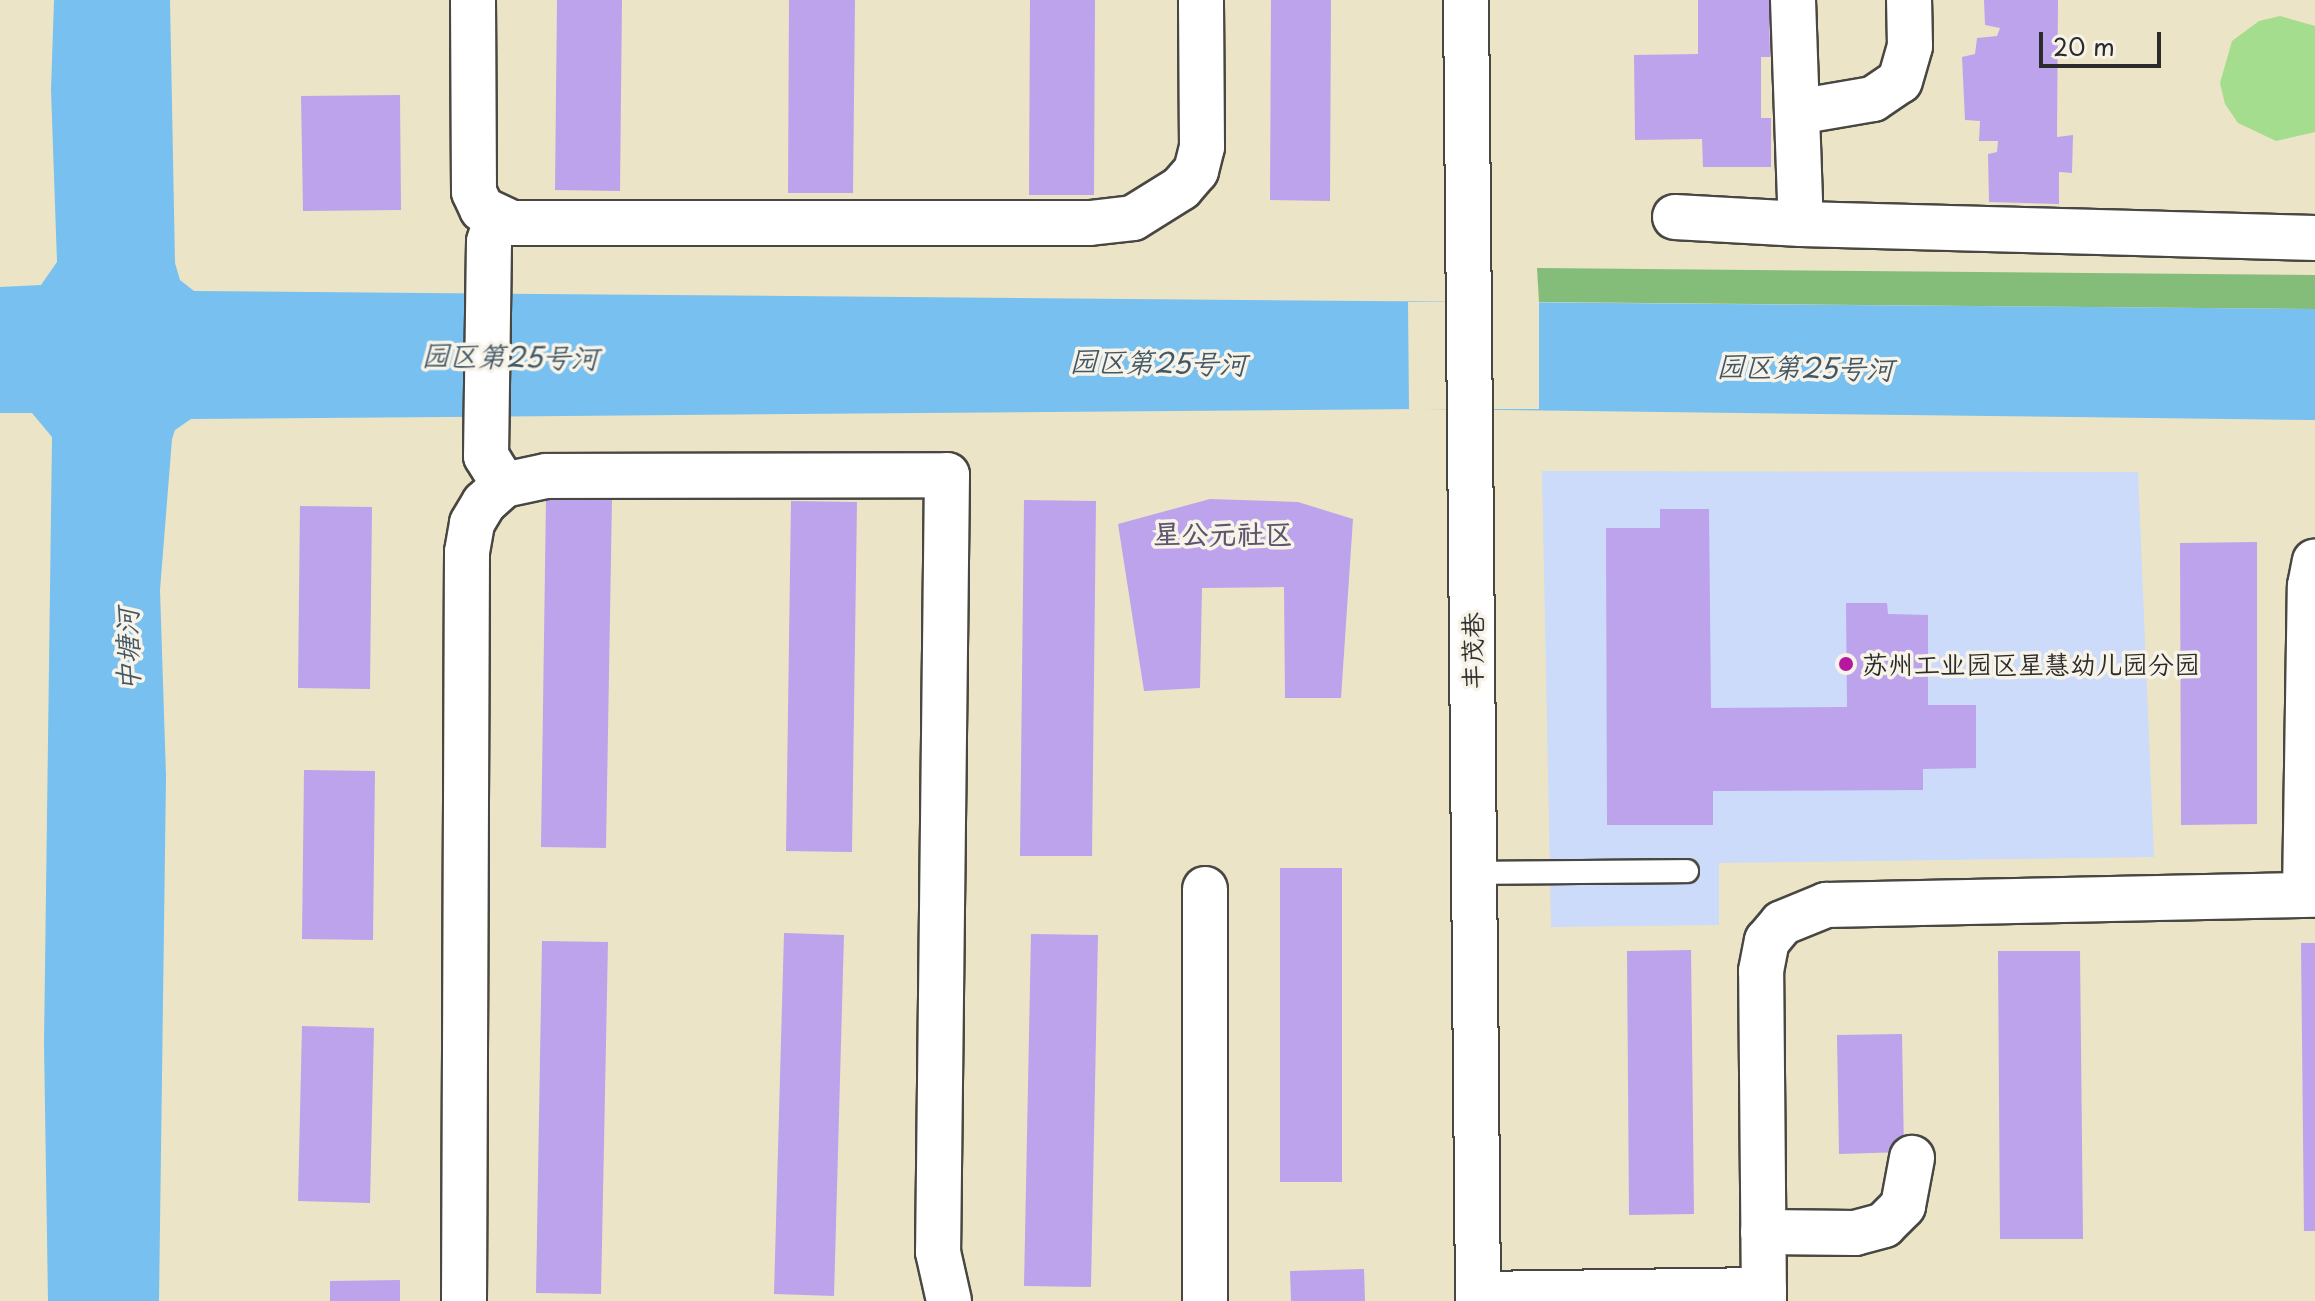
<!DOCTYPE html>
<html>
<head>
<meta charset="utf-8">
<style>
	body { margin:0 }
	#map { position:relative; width:2315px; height:1301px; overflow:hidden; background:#ece4c6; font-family:"Playpen Sans","LXGW WenKai TC",sans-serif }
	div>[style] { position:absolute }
	.built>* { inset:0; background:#ccdbf9 }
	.green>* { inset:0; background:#a5dd8e }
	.forest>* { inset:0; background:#84bc79 }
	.water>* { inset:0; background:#77c0ef }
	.pier>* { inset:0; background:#ece4c6 }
	.building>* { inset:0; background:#bca3eb }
	.roads { filter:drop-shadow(2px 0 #484742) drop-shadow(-2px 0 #484742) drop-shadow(0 2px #484742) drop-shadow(0 -2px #484742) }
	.service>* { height:22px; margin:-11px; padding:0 11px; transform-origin:11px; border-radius:11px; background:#fff }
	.minor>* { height:44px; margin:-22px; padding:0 22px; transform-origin:22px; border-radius:22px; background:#fff }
	.tertiary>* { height:44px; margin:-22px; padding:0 22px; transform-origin:22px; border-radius:22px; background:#fff }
	.dots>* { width:22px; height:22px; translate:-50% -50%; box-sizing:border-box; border:4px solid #f7f3e8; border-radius:50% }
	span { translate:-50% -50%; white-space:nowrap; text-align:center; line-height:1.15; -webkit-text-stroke:7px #f7f3e8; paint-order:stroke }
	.street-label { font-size:26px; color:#2b2b2b }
	.poi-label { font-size:26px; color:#2b2b2b }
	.left { translate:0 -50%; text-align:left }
	.water-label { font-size:28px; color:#425866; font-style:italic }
	.neighbourhood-label { font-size:28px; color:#5e556e; font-weight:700 }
	.scale { position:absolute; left:2039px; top:32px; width:122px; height:36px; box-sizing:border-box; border:4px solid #2b2b2b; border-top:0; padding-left:10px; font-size:24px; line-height:28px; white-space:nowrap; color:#2b2b2b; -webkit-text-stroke:6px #f7f3e8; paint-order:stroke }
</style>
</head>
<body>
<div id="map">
	<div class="built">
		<i style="clip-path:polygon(1542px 471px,2138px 472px,2154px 857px,1719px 863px,1719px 925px,1551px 927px)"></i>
	</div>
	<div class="green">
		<i style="clip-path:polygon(2280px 16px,2315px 26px,2315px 132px,2276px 141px,2238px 123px,2225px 104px,2220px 83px,2232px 41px,2259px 21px)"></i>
	</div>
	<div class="forest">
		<i style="clip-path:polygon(1537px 268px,2315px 275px,2315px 309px,1539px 302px)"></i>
	</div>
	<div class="water">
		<i style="clip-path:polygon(54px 0,170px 0,175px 263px,180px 280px,194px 291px,2315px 309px,2315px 420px,1423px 409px,191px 419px,175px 430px,172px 439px,160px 590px,166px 776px,159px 1301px,48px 1301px,44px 1044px,52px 437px,32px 413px,0 413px,0 287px,41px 285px,57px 262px,51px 90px)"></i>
	</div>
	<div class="pier">
		<i style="clip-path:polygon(1408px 302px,1539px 302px,1539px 409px,1409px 409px)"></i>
	</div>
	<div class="building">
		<i style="clip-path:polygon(557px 0,622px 0,620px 191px,555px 190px)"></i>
		<i style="clip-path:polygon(789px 0,855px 0,853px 193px,788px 193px)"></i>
		<i style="clip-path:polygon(1030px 0,1095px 0,1094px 195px,1029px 195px)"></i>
		<i style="clip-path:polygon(1271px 0,1331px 0,1330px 201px,1270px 200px)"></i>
		<i style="clip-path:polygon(1698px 0,1769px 0,1770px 57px,1761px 57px,1761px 118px,1771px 118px,1771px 167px,1703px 167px,1702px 139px,1635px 140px,1634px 55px,1698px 54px)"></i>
		<i style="clip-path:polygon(1984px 0,2058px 0,2057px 137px,2073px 135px,2072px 173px,2059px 172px,2059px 204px,1989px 202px,1988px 154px,1997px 152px,1998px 141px,1979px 141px,1980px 121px,1965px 120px,1962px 57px,1975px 54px,1977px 38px,1997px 36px,2000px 28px,1985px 25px)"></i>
		<i style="clip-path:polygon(400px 95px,401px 210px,303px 211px,301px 96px)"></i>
		<i style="clip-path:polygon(546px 497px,612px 498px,606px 848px,541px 847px)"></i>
		<i style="clip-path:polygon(1210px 499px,1298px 502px,1353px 519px,1341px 698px,1285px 698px,1284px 587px,1202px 588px,1200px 688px,1144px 691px,1118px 524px)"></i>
		<i style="clip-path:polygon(1024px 500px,1096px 501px,1092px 856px,1020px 856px)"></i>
		<i style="clip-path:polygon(791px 501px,857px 502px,852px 852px,786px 851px)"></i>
		<i style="clip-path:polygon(300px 506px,372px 507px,370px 689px,298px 688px)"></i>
		<i style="clip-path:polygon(1660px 509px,1709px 509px,1711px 708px,1847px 707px,1846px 603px,1887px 603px,1888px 614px,1928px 615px,1928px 705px,1976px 705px,1976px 768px,1923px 769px,1923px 790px,1713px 791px,1713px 825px,1607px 825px,1606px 528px,1660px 528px)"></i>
		<i style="clip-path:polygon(2257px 542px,2257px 824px,2181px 825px,2180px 543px)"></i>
		<i style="clip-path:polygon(304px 770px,375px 771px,373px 940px,302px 939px)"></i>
		<i style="clip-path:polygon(1280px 868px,1342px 868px,1342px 1182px,1280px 1182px)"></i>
		<i style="clip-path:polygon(784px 933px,844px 935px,834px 1296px,774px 1294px)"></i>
		<i style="clip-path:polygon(1031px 934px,1098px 935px,1091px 1287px,1024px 1286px)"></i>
		<i style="clip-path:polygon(542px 941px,608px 942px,601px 1294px,536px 1293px)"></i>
		<i style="clip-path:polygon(2301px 943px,2315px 943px,2315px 1231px,2304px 1231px)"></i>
		<i style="clip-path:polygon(1691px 950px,1694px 1214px,1629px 1215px,1627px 951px)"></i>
		<i style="clip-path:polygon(1998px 951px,2080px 951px,2083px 1239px,2000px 1239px)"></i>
		<i style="clip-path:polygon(302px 1026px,374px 1028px,370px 1203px,298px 1201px)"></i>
		<i style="clip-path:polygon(1902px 1034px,1904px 1152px,1839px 1154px,1837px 1035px)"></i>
		<i style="clip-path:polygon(1364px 1269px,1365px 1301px,1291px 1301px,1290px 1271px)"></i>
		<i style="clip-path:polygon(400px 1280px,400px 1301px,330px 1301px,330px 1281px)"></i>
	</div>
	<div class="roads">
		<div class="service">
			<i style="left:1473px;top:873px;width:214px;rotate:-0.5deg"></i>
		</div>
		<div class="minor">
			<i style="left:473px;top:0;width:192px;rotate:89.7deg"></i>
			<i style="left:474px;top:192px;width:19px;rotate:65deg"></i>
			<i style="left:482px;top:209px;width:33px;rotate:25deg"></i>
			<i style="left:512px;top:223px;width:578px"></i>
			<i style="left:1090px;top:223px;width:43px;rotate:-6.6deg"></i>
			<i style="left:1133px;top:218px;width:57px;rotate:-32deg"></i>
			<i style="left:1181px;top:188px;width:23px;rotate:-49deg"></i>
			<i style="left:1196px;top:171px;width:25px;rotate:-76deg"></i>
			<i style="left:1202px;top:147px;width:147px;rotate:-90.4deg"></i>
			<i style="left:1793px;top:0;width:224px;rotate:88deg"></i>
			<i style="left:1801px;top:224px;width:514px;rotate:1.56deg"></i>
			<i style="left:1797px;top:112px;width:77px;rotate:-9.7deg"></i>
			<i style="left:1873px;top:99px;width:32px;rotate:-34deg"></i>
			<i style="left:1900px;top:81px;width:36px;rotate:-74deg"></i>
			<i style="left:1910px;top:46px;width:46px;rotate:-91.2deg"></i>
			<i style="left:1675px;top:217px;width:126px;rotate:3.2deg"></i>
			<i style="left:496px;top:220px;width:23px;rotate:108deg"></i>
			<i style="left:489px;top:242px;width:214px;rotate:90.8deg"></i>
			<i style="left:486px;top:456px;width:34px;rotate:58deg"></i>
			<i style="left:1205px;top:889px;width:412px;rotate:90deg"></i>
			<i style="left:2305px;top:894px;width:308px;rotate:-89.1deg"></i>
			<i style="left:2310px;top:586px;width:25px;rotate:-79deg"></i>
			<i style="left:1763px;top:1232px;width:92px;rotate:0.6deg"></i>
			<i style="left:1855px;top:1233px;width:30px;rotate:-15deg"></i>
			<i style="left:1884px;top:1225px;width:27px;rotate:-45deg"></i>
			<i style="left:1903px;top:1206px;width:49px;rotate:-79.4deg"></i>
			<i style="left:1478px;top:1294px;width:286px;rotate:-0.8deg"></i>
			<i style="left:464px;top:1301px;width:749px;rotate:-89.77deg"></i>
			<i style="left:467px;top:552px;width:29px;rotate:-80deg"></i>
			<i style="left:472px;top:523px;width:23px;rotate:-59deg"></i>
			<i style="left:484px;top:503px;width:27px;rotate:-42deg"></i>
			<i style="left:504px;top:485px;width:43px;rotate:-12.1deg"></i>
			<i style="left:546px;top:476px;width:401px;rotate:-0.1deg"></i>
			<i style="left:947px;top:475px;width:777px;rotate:90.66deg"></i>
			<i style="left:938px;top:1252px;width:50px;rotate:77.3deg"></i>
			<i style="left:1764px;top:1301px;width:330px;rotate:-90.5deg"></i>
			<i style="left:1761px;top:971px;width:31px;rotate:-79deg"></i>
			<i style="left:1767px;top:941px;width:23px;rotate:-50deg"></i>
			<i style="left:1782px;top:923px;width:48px;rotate:-22.2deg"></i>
			<i style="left:1826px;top:905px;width:489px;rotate:-1.2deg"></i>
		</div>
		<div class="tertiary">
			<i style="left:1466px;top:0;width:1301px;rotate:89.47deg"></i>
		</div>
	</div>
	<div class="dots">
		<i style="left:1846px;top:664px;background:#b5179e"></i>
	</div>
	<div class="street-label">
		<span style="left:1472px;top:651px;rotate:-90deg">丰茂巷</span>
	</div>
	<div class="poi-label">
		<span class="left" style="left:1862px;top:664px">苏州工业园区星慧幼儿园分园</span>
	</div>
	<div class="water-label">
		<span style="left:510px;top:356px;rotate:1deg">园区第25号河</span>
		<span style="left:1158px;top:362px;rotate:1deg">园区第25号河</span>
		<span style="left:1805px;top:367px;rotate:1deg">园区第25号河</span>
		<span style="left:127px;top:650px;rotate:-91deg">中塘河</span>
	</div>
	<div class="neighbourhood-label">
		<span style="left:1223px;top:533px">星公元社区</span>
	</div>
	<div class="scale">20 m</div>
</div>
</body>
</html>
